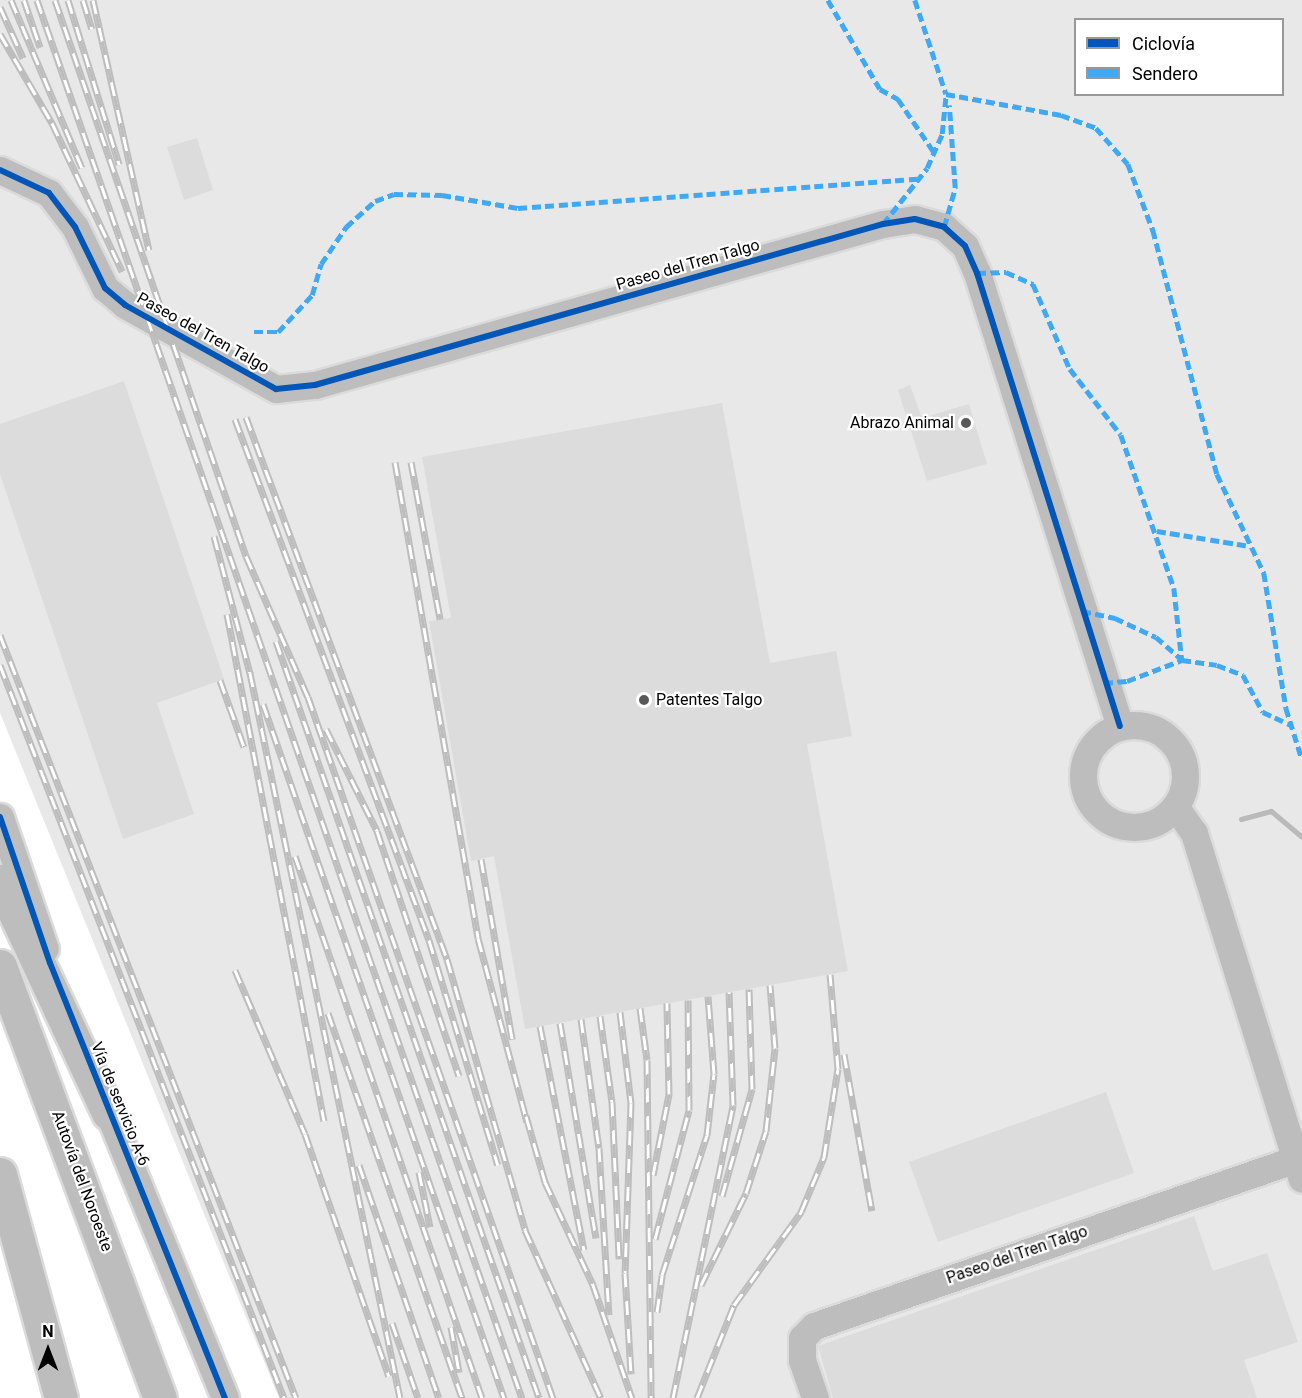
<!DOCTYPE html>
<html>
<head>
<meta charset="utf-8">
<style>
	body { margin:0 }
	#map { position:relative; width:1302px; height:1398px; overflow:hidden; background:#fff; font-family:Roboto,sans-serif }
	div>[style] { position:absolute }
	.green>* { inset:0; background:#e8e8e8 }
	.stream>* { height:5px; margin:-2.5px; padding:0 2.5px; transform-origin:2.5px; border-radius:2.5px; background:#bababa }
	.building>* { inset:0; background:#dcdcdc }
	.roads { filter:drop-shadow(2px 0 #dbdbdb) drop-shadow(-2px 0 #dbdbdb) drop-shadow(0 2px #dbdbdb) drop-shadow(0 -2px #dbdbdb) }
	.minor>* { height:27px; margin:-13.5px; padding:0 13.5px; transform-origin:13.5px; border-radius:13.5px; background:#bdbdbd }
	.minor>.ring { margin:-13.5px; padding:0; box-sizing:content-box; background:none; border:27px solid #bdbdbd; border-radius:50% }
	.highway>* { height:33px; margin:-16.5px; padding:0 16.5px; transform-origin:16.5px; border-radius:16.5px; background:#bdbdbd }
	.rail>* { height:7px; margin-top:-3.5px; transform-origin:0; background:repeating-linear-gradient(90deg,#fff 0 14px,#bdbdbd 0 28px); box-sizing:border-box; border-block:2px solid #bdbdbd }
	.quiet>* { height:4.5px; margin-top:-2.25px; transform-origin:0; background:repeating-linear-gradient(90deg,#3fa9f5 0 9px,transparent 0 13.5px) }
	.cycleway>* { height:6px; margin:-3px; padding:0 3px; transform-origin:3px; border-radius:3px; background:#0057b8 }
	.dots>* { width:16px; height:16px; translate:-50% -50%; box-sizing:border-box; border:3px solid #fff; border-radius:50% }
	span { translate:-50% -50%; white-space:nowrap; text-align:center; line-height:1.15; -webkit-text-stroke:4.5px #fff; paint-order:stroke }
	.street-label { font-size:16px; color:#000 }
	.poi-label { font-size:16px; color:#000 }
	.right { translate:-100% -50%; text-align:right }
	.left { translate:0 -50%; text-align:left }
	.legend { position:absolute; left:1074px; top:18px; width:210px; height:78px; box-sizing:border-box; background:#fff; border:2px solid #999; margin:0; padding:8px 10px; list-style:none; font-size:18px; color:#000 }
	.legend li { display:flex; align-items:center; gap:12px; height:30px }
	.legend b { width:30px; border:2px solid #999 }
	.north { position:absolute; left:18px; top:1320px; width:60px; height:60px; -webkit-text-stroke:4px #fff; paint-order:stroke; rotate:0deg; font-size:16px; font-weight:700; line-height:24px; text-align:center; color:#000 }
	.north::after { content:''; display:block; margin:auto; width:21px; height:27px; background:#000; clip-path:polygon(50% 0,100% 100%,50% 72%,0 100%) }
</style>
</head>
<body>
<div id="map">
	<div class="green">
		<i style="clip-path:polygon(evenodd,0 0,1302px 0,1302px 1398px,279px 1398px,0 713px,0 0,1076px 20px,1282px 20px,1282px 94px,1076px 94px,1076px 20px)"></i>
	</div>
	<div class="stream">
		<i style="left:1241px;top:819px;width:31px;rotate:-15deg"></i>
		<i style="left:1271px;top:811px;width:40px;rotate:40deg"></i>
	</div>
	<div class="building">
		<i style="clip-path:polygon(197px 138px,213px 190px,184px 200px,167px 147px)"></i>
		<i style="clip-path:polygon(124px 381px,224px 679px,157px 703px,194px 814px,123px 839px,0 474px,0 424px)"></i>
		<i style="clip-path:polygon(910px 385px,922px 418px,969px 404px,987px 464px,927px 481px,898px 390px)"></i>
		<i style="clip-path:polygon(722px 403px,770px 663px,836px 651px,852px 736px,807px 744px,848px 971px,525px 1029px,494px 856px,471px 861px,429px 621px,451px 618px,422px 457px)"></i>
		<i style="clip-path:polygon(1106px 1092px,1134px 1173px,938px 1242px,909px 1162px)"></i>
		<i style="clip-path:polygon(1194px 1216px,1213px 1271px,1267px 1253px,1298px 1342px,1244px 1360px,1257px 1398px,833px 1398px,818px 1346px)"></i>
	</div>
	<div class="roads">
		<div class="minor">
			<i style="left:0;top:170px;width:54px;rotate:25.1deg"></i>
			<i style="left:49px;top:193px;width:43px;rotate:52.6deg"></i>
			<i style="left:75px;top:227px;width:68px;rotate:63.8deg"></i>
			<i style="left:105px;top:288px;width:26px;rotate:40deg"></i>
			<i style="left:125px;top:305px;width:173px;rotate:29.1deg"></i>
			<i style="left:276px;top:389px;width:39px;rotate:-6deg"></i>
			<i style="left:315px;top:385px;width:590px;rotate:-15.83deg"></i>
			<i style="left:883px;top:224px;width:32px;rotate:-9deg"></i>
			<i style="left:915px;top:219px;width:30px;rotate:15deg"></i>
			<i style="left:944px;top:227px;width:28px;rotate:42deg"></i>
			<i style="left:965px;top:246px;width:30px;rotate:66deg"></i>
			<i style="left:977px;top:273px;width:475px;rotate:72.5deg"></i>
			<i class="ring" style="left:1083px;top:725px;width:75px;height:75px"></i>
			<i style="left:1175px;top:806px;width:33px;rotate:55deg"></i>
			<i style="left:1194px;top:833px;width:362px;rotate:72.7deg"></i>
			<i style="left:0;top:817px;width:139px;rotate:71.2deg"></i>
			<i style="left:101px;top:1094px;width:328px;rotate:67.8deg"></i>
			<i style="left:815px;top:1398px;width:40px;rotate:-108.9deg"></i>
			<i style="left:802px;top:1360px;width:22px;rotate:-90deg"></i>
			<i style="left:802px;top:1338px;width:17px;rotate:-45deg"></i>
			<i style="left:814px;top:1326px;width:510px;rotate:-19.11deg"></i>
		</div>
		<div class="highway">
			<i style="left:0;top:881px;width:256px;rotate:65deg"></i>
			<i style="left:0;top:966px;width:461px;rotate:69.7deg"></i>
			<i style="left:0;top:1174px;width:232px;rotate:74.8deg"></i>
		</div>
	</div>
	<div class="rail">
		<i style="left:11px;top:0;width:182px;rotate:67.1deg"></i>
		<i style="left:24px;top:0;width:50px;rotate:71.2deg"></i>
		<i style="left:37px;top:0;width:1480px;rotate:70.87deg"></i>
		<i style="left:55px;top:0;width:588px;rotate:71.04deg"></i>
		<i style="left:246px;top:556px;width:154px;rotate:66.3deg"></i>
		<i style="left:308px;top:697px;width:743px;rotate:70.74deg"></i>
		<i style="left:68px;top:0;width:172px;rotate:72.7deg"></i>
		<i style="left:83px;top:0;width:30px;rotate:73deg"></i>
		<i style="left:93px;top:0;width:256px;rotate:77.4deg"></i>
		<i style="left:0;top:7px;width:56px;rotate:65.7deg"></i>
		<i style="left:0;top:34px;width:103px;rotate:59.7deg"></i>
		<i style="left:52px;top:123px;width:164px;rotate:64.7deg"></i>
		<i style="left:246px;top:417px;width:578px;rotate:69.65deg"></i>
		<i style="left:447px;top:959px;width:282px;rotate:73.9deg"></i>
		<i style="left:525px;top:1230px;width:184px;rotate:65.7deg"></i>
		<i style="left:235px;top:419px;width:556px;rotate:69.58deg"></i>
		<i style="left:429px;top:940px;width:235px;rotate:73deg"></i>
		<i style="left:395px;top:462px;width:483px;rotate:80.1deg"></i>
		<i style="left:478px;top:938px;width:190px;rotate:75.1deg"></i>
		<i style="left:411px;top:462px;width:160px;rotate:79.5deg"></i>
		<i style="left:214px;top:536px;width:142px;rotate:75.3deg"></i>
		<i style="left:250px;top:673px;width:740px;rotate:78.31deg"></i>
		<i style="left:227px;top:614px;width:516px;rotate:79.17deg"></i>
		<i style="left:0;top:635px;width:818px;rotate:68.8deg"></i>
		<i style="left:276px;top:641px;width:801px;rotate:70.84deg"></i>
		<i style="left:0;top:665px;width:786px;rotate:68.82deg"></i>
		<i style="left:220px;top:680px;width:71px;rotate:70.3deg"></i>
		<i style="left:263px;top:704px;width:735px;rotate:70.85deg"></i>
		<i style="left:326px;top:729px;width:114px;rotate:63.4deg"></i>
		<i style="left:377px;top:831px;width:258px;rotate:71.5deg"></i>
		<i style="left:295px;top:856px;width:573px;rotate:70.96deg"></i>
		<i style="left:481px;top:859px;width:183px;rotate:80.2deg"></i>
		<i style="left:235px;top:970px;width:178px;rotate:66.9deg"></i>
		<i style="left:305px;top:1134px;width:256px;rotate:70.9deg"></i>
		<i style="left:640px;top:1008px;width:52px;rotate:82.3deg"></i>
		<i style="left:647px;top:1060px;width:338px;rotate:89.3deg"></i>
		<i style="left:620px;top:1012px;width:92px;rotate:83.1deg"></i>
		<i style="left:631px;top:1103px;width:170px;rotate:92deg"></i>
		<i style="left:625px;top:1273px;width:101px;rotate:86.6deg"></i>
		<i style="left:328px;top:1013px;width:408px;rotate:70.8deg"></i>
		<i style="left:600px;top:1016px;width:87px;rotate:82.1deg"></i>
		<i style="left:612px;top:1102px;width:157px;rotate:87.4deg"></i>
		<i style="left:581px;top:1019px;width:130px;rotate:82.1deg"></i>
		<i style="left:599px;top:1148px;width:167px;rotate:86.6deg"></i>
		<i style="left:560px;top:1023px;width:218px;rotate:80.5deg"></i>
		<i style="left:540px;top:1026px;width:228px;rotate:78.9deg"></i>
		<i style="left:844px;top:1054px;width:159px;rotate:79.9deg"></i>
		<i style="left:526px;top:1116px;width:69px;rotate:73.9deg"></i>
		<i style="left:545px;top:1182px;width:114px;rotate:65deg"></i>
		<i style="left:593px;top:1285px;width:120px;rotate:71deg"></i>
		<i style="left:359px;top:1165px;width:246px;rotate:71.1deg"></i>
		<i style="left:419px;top:1172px;width:56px;rotate:78.7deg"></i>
		<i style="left:653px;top:1175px;width:83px;rotate:-78.8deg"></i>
		<i style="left:669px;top:1094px;width:91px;rotate:-91.3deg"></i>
		<i style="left:722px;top:1196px;width:111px;rotate:-74.3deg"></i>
		<i style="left:752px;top:1089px;width:100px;rotate:-91.7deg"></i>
		<i style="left:655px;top:1239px;width:133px;rotate:-75.2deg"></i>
		<i style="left:689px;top:1110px;width:110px;rotate:-90.5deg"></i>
		<i style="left:701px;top:1285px;width:102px;rotate:-63.9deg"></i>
		<i style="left:746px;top:1193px;width:65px;rotate:-72.1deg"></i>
		<i style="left:766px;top:1131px;width:83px;rotate:-83.8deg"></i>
		<i style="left:775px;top:1048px;width:63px;rotate:-94.5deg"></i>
		<i style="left:657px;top:1312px;width:37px;rotate:-82deg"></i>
		<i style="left:662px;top:1275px;width:147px;rotate:-72.2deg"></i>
		<i style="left:707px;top:1135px;width:61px;rotate:-83.5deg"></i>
		<i style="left:714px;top:1074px;width:78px;rotate:-94.4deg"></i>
		<i style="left:392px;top:1323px;width:79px;rotate:70.9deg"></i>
		<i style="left:451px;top:1327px;width:46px;rotate:79.9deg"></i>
		<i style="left:673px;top:1398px;width:299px;rotate:-78.4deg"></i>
		<i style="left:733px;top:1105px;width:113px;rotate:-92deg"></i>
		<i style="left:697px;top:1398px;width:100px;rotate:-68.3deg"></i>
		<i style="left:734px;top:1305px;width:115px;rotate:-54.2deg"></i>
		<i style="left:801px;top:1212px;width:60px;rotate:-67.3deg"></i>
		<i style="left:824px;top:1157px;width:89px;rotate:-81deg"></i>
		<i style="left:838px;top:1069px;width:95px;rotate:-94.8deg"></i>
	</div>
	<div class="quiet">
		<i style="left:828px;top:0;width:103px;rotate:59.7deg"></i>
		<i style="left:880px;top:89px;width:21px;rotate:29deg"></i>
		<i style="left:898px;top:99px;width:64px;rotate:55.8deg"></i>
		<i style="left:915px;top:0;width:99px;rotate:71.7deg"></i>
		<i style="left:946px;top:94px;width:117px;rotate:10.3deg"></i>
		<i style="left:1061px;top:115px;width:37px;rotate:20deg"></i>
		<i style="left:1096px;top:128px;width:48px;rotate:48.4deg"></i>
		<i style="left:1128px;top:164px;width:71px;rotate:69.3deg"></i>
		<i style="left:1153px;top:230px;width:252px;rotate:75.3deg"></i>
		<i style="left:1217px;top:474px;width:110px;rotate:64.6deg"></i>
		<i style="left:1264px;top:573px;width:137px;rotate:80.7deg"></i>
		<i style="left:1286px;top:708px;width:53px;rotate:72.6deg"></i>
		<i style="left:883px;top:224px;width:71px;rotate:-51.8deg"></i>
		<i style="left:927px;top:168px;width:37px;rotate:-66deg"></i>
		<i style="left:942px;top:134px;width:40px;rotate:-84.3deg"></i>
		<i style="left:944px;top:227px;width:41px;rotate:-74.2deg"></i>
		<i style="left:955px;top:188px;width:83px;rotate:-94.1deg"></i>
		<i style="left:977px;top:273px;width:29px;rotate:-2deg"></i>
		<i style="left:1006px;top:272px;width:30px;rotate:24deg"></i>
		<i style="left:1033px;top:284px;width:93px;rotate:66.5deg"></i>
		<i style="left:1070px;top:369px;width:83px;rotate:52.3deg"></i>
		<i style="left:1121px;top:435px;width:162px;rotate:70.9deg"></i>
		<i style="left:1174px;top:588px;width:72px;rotate:83.7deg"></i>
		<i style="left:254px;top:332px;width:24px"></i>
		<i style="left:278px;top:332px;width:50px;rotate:-47.4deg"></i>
		<i style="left:312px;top:295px;width:32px;rotate:-74deg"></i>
		<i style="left:321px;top:264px;width:45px;rotate:-56deg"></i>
		<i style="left:346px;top:227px;width:39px;rotate:-42deg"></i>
		<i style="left:375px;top:201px;width:20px;rotate:-20deg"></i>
		<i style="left:394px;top:194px;width:48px;rotate:1.2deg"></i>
		<i style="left:442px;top:195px;width:77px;rotate:9.7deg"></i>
		<i style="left:518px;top:208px;width:400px;rotate:-4.2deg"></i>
		<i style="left:1157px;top:531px;width:94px;rotate:9.2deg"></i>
		<i style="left:1082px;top:611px;width:34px;rotate:12deg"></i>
		<i style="left:1115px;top:618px;width:45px;rotate:24.9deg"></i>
		<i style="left:1156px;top:637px;width:35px;rotate:41deg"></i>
		<i style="left:1104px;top:683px;width:23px;rotate:-5deg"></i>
		<i style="left:1127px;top:681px;width:59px;rotate:-20.9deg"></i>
		<i style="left:1182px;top:660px;width:35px;rotate:8deg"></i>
		<i style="left:1217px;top:665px;width:28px;rotate:21deg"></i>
		<i style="left:1243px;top:675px;width:42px;rotate:61.6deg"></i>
		<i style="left:1263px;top:712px;width:31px;rotate:25deg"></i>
	</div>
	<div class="cycleway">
		<i style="left:0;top:170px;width:54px;rotate:25.1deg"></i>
		<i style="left:49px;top:193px;width:43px;rotate:52.6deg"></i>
		<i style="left:75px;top:227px;width:68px;rotate:63.8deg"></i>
		<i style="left:105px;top:288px;width:26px;rotate:40deg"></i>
		<i style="left:125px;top:305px;width:173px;rotate:29.1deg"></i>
		<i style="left:276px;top:389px;width:39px;rotate:-6deg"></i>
		<i style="left:315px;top:385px;width:590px;rotate:-15.83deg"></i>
		<i style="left:883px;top:224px;width:32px;rotate:-9deg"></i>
		<i style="left:915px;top:219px;width:30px;rotate:15deg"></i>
		<i style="left:944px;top:227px;width:28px;rotate:42deg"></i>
		<i style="left:965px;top:246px;width:30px;rotate:66deg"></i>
		<i style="left:977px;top:273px;width:475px;rotate:72.5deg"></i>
		<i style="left:0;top:817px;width:154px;rotate:71.1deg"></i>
		<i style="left:50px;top:963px;width:469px;rotate:68.1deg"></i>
	</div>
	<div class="dots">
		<i style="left:966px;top:423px;background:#595959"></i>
		<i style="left:644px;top:700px;background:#595959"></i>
	</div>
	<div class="street-label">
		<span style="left:688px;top:265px;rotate:-16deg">Paseo del Tren Talgo</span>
		<span style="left:203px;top:333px;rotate:29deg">Paseo del Tren Talgo</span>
		<span style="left:120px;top:1104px;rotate:68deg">Vía de servicio A-6</span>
		<span style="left:82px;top:1181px;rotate:70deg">Autovía del Noroeste</span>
		<span style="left:1017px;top:1255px;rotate:-19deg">Paseo del Tren Talgo</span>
	</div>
	<div class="poi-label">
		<span class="right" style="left:954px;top:423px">Abrazo Animal</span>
		<span class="left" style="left:656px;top:700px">Patentes Talgo</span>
	</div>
	<ul class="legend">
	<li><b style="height:8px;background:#0057b8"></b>Ciclovía</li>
	<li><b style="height:8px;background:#3fa9f5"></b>Sendero</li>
	</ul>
	<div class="north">N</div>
</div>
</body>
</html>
